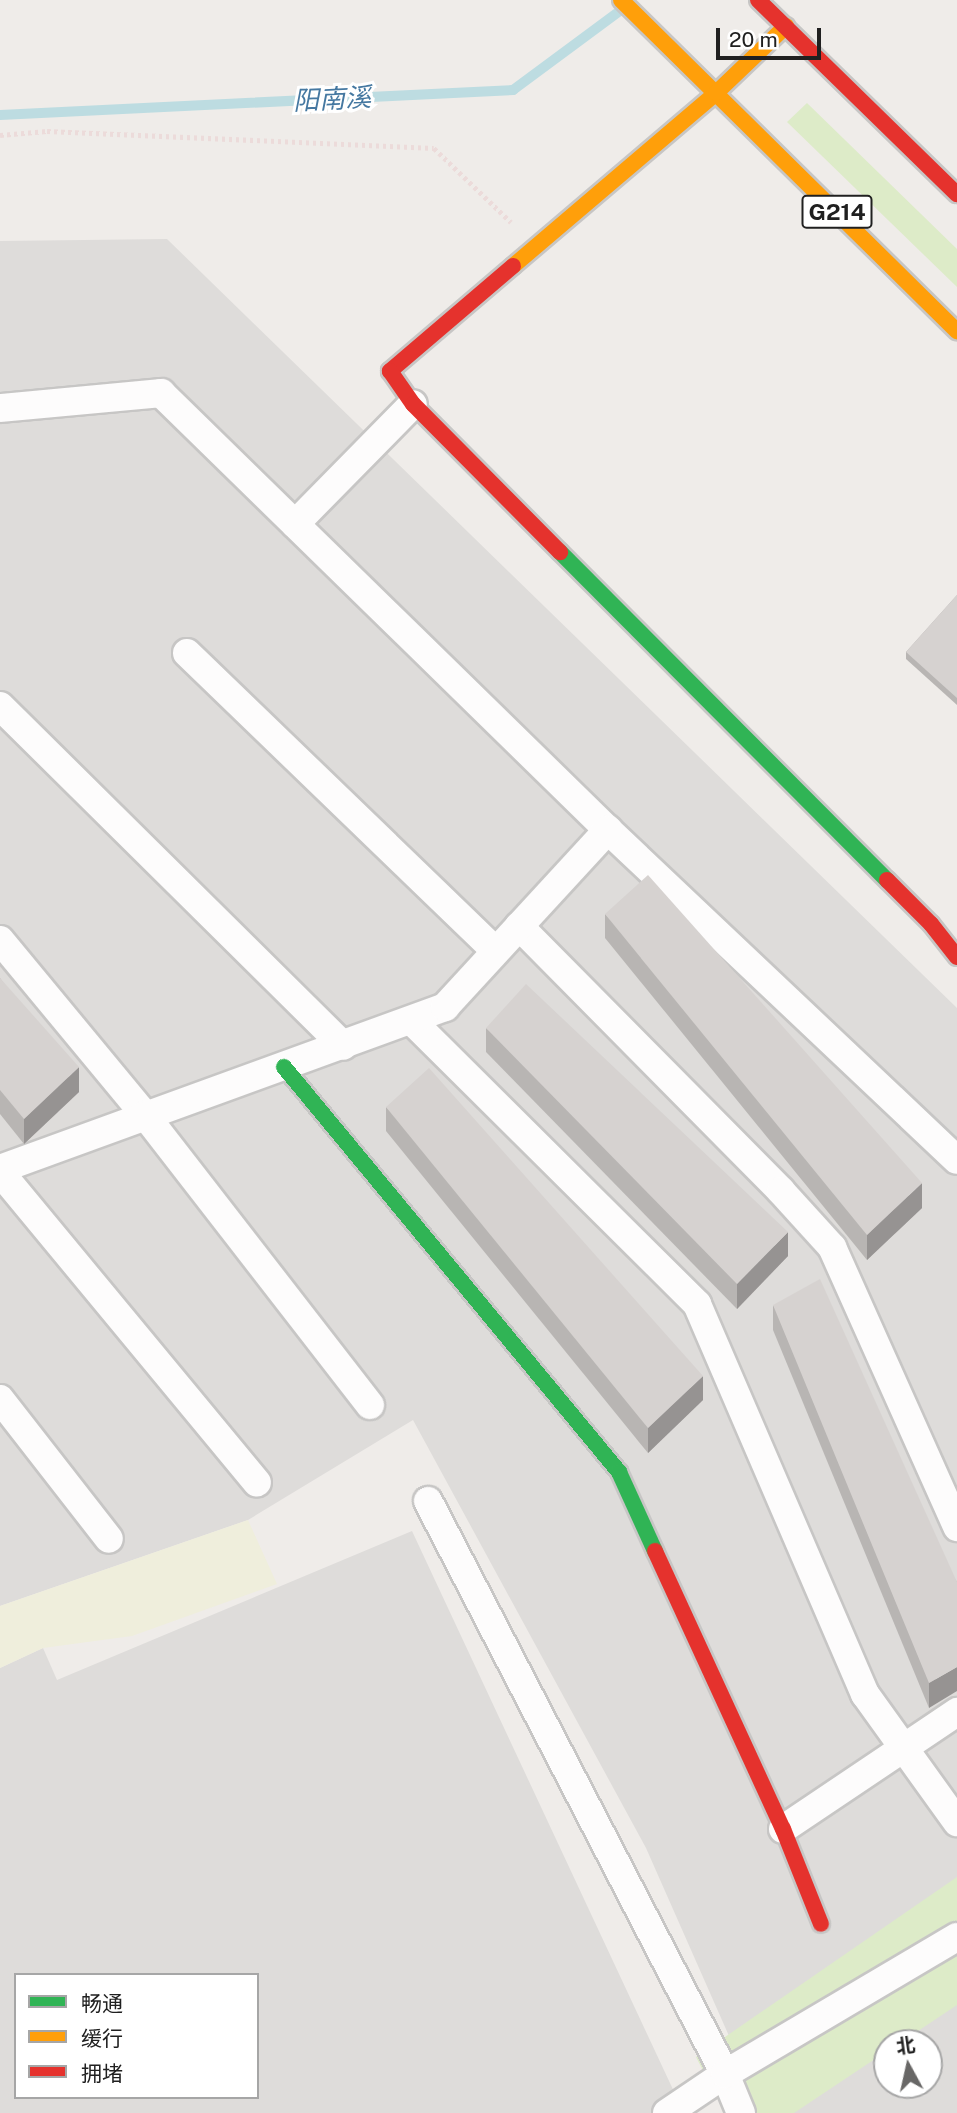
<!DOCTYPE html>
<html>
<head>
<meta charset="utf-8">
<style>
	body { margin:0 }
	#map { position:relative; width:957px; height:2113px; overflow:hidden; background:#efece9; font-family:"Public Sans","Noto Sans SC",sans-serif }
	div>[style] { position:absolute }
	.residential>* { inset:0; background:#dedcda }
	.farmland>* { inset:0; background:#efeedc }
	.grass>* { inset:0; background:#ddebc8 }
	.stream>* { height:10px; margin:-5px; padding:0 5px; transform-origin:5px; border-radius:5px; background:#bddce1 }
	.path>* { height:4.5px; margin-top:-2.25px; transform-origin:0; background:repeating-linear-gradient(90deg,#ecdbda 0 3.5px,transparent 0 7px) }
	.roads { filter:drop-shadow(2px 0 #c7c6c5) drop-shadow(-2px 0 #c7c6c5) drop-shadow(0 2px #c7c6c5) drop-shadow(0 -2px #c7c6c5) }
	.street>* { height:28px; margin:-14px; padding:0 14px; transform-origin:14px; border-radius:14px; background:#fdfcfc }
	.fast>* { height:16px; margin:-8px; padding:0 8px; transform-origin:8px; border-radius:8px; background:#30b455 }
	.slow>* { height:16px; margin:-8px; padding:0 8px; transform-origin:8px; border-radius:8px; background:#ff9f0a }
	.jam>* { height:16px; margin:-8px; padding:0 8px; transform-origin:8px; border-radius:8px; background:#e5322d }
	.wall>* { inset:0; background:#b8b5b3 }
	.shaded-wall>* { inset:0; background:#969392 }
	.building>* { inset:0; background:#d6d2d0 }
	span { translate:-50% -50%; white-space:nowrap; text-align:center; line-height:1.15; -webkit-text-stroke:6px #fff; paint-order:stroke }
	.shield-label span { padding:2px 5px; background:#fff; border:2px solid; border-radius:5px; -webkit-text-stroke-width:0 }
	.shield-label { font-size:23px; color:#202020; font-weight:700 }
	.water-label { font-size:26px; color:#4578a1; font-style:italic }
	.legend { position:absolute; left:14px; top:1973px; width:245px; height:126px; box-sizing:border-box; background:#fff; border:2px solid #a6a6a6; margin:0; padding:9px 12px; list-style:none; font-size:21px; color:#202020 }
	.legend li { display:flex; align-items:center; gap:14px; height:35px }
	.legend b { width:35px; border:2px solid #a6a6a6 }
	.north { position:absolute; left:873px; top:2029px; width:70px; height:70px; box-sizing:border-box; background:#fff; border:2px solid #a6a6a6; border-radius:50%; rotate:352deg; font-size:19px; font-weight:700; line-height:28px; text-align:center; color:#202020 }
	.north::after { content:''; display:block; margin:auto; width:24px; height:32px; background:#686766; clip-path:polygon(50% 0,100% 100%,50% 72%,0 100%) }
	.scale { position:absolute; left:716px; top:28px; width:105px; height:32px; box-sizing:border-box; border:4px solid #202020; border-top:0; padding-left:9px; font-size:21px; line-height:24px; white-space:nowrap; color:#202020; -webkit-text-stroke:5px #fff; paint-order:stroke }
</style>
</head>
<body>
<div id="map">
	<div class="residential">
		<i style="clip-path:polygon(evenodd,167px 239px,957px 1008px,957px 2113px,763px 2113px,646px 1848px,413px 1420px,248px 1520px,0 1606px,0 241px,167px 239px,887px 2043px,929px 2043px,929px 2085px,887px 2085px,887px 2043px)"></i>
		<i style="clip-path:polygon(evenodd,412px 1531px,684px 2113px,0 2113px,0 1668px,43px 1648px,57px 1680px,412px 1531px,16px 1975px,257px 1975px,257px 2097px,16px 2097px,16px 1975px)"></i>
	</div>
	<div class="farmland">
		<i style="clip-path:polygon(248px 1520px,277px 1584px,132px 1636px,43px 1648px,0 1668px,0 1606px)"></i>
	</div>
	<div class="grass">
		<i style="clip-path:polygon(807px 103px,957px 249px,957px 287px,787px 122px)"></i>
		<i style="clip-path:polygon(957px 1877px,957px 2005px,900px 2043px,887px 2043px,887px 2051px,794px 2113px,725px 2113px,696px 2057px)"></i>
	</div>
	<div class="stream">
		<i style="left:0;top:115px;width:514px;rotate:-2.79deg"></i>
		<i style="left:513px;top:90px;width:134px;rotate:-36.5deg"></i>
	</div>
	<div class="path">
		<i style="left:0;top:135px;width:47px;rotate:-4.9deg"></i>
		<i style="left:47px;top:131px;width:387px;rotate:2.5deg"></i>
		<i style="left:434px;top:148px;width:107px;rotate:43.9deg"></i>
	</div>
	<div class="roads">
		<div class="street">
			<i style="left:0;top:408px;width:162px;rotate:-5.3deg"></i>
			<i style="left:161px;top:393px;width:625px;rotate:44.35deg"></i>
			<i style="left:608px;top:830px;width:480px;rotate:43.4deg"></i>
			<i style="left:295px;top:524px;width:168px;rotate:-45.5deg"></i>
			<i style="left:187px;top:653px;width:429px;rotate:44deg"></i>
			<i style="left:0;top:706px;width:483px;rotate:44.7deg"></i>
			<i style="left:519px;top:926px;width:373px;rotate:45.3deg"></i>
			<i style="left:781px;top:1191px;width:76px;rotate:47.7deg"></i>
			<i style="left:832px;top:1247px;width:307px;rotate:65.9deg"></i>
			<i style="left:0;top:940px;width:227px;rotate:50.4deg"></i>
			<i style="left:145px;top:1115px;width:367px;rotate:52.2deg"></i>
			<i style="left:412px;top:1021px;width:402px;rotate:44.8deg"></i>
			<i style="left:697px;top:1304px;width:425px;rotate:66.7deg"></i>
			<i style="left:865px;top:1694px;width:158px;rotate:54.3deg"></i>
			<i style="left:0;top:1169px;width:474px;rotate:-20deg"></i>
			<i style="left:445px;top:1007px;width:241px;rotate:-47.4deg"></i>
			<i style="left:0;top:1172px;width:403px;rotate:50.4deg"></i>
			<i style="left:0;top:1399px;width:177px;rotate:52.1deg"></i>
			<i style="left:428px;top:1501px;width:645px;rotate:62.6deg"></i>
			<i style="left:725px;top:2074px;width:42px;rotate:67.7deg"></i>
			<i style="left:783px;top:1829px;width:210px;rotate:-33.9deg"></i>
			<i style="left:667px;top:2113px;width:70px;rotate:-33.9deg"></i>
			<i style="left:725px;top:2074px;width:269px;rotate:-30.6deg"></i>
		</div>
		<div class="fast">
			<i style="left:560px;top:552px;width:463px;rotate:45.1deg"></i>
			<i style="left:284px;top:1067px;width:526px;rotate:50.4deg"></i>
			<i style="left:619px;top:1472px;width:87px;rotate:65.5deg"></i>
		</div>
		<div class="slow">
			<i style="left:621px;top:0;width:472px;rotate:44.6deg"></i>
			<i style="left:513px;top:266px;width:267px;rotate:-40.4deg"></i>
			<i style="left:716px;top:93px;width:97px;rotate:-43.7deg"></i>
		</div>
		<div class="jam">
			<i style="left:758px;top:0;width:278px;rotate:44.3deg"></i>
			<i style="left:513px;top:266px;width:162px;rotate:139.5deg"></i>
			<i style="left:390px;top:371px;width:40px;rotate:55.1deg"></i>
			<i style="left:413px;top:404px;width:209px;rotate:45.2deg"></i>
			<i style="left:887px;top:880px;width:62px;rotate:45deg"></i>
			<i style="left:931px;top:924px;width:42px;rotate:51.8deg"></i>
			<i style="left:655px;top:1551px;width:306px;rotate:65.3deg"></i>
			<i style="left:783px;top:1829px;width:102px;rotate:68.2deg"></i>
		</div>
	</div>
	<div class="wall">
		<i style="clip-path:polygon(957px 595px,957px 705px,906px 659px,906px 652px)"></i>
		<i style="clip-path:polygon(605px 914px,922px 1208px,867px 1260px,605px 938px)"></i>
		<i style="clip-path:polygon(0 978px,79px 1092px,24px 1144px,0 1114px)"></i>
		<i style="clip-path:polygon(486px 1028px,788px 1256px,737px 1309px,486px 1052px)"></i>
		<i style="clip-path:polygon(386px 1107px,703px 1400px,648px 1453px,386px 1131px)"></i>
		<i style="clip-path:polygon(773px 1305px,957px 1582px,929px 1708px,773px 1330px)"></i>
	</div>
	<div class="shaded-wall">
		<i style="clip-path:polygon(79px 1067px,79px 1092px,24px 1144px,24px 1119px)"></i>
		<i style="clip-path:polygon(922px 1183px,922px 1208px,867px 1260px,867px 1235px)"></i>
		<i style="clip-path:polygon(788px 1232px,788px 1256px,737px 1309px,737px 1284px)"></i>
		<i style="clip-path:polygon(703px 1376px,703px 1400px,648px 1453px,648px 1428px)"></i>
		<i style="clip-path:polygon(957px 1667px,957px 1691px,929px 1708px,929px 1683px)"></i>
	</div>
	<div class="building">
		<i style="clip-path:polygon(957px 595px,957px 698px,906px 652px)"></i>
		<i style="clip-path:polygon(648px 875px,922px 1183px,867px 1235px,605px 914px)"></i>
		<i style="clip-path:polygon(0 978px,79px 1067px,24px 1119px,0 1090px)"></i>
		<i style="clip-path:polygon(526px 984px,788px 1232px,737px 1284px,486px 1028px)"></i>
		<i style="clip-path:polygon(429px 1068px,703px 1376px,648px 1428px,386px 1107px)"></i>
		<i style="clip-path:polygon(820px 1279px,957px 1582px,957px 1667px,929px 1683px,773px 1305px)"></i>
	</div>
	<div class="shield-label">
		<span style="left:837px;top:212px">G214</span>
	</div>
	<div class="water-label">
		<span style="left:332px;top:99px;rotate:-3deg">阳南溪</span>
	</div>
	<ul class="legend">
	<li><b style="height:9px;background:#30b455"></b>畅通</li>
	<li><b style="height:9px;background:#ff9f0a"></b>缓行</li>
	<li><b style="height:9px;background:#e5322d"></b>拥堵</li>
	</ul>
	<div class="north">北</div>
	<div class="scale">20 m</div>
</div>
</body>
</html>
